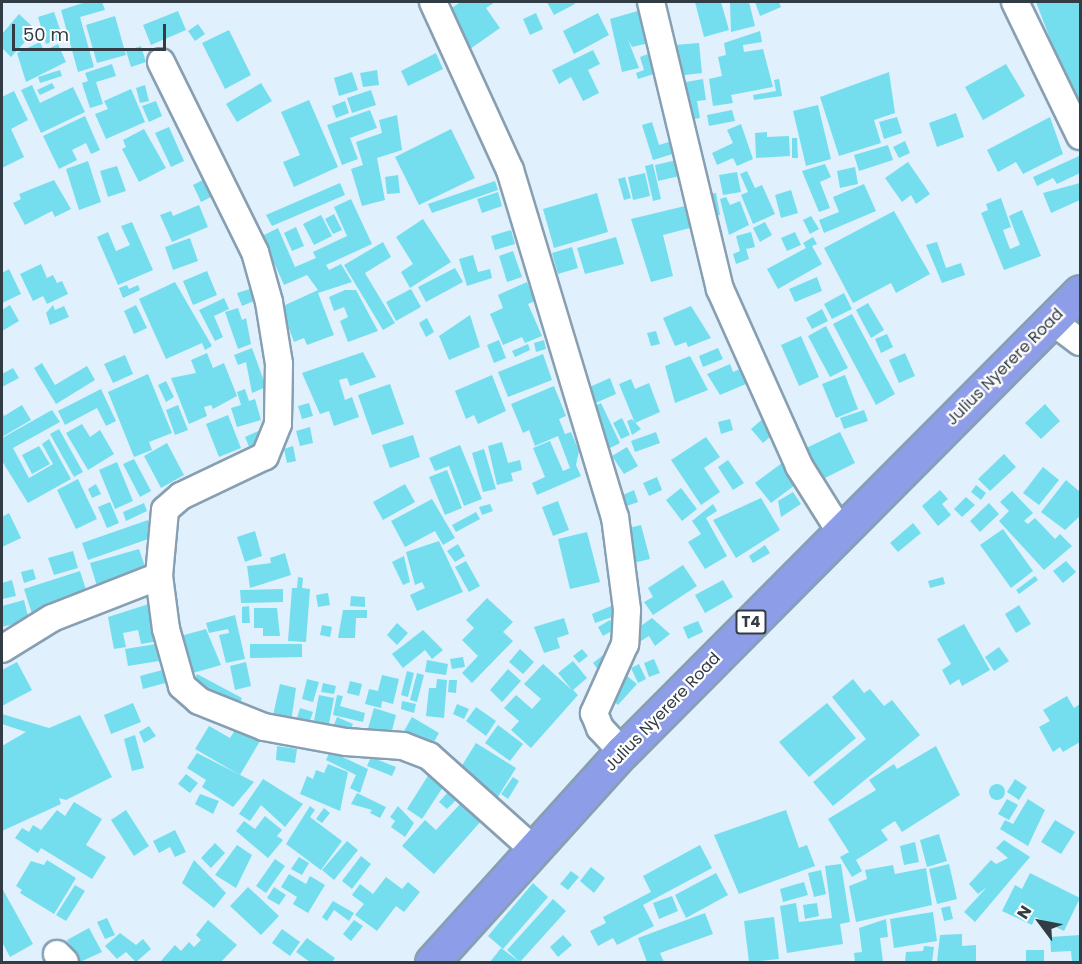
<!DOCTYPE html>
<html>
<head>
<meta charset="utf-8">
<style>
	body { margin:0 }
	#map { position:relative; width:1082px; height:964px; overflow:hidden; background:#e0f0fc; font-family:Poppins,sans-serif }
	div>[style] { position:absolute }
	.building>* { inset:0; background:#74deef }
	.round { border-radius:50% }
	.roads { filter:drop-shadow(2px 0 #879fb2) drop-shadow(-2px 0 #879fb2) drop-shadow(0 2px #879fb2) drop-shadow(0 -2px #879fb2) }
	.minor>* { height:26px; margin:-13px; padding:0 13px; transform-origin:13px; border-radius:13px; background:#fff }
	.highway>* { height:33px; margin:-16.5px; padding:0 16.5px; transform-origin:16.5px; border-radius:16.5px; background:#8e9de8 }
	span { translate:-50% -50%; white-space:nowrap; text-align:center; line-height:1.15; -webkit-text-stroke:4.5px #fff; paint-order:stroke }
	.shield-label span { padding:2px 4px; background:#fff; border:2px solid; border-radius:4px; -webkit-text-stroke-width:0 }
	.shield-label { font-size:15px; color:#323c44; font-weight:700 }
	.street-label { font-size:16px; color:#323c44 }
	.frame { position:absolute; inset:0; border:3px solid #323c44; pointer-events:none }
	.north { position:absolute; left:1010px; top:892px; width:60px; height:60px; -webkit-text-stroke:4px #fff; paint-order:stroke; rotate:302deg; font-size:16px; font-weight:700; line-height:24px; text-align:center; color:#323c44 }
	.north::after { content:''; display:block; margin:auto; width:21px; height:27px; background:#323c44; clip-path:polygon(50% 0,100% 100%,50% 72%,0 100%) }
	.scale { position:absolute; left:12px; top:24px; width:154px; height:27px; box-sizing:border-box; border:3px solid #323c44; border-top:0; padding-left:8px; font-size:18px; line-height:21px; white-space:nowrap; color:#323c44; -webkit-text-stroke:4px #fff; paint-order:stroke }
</style>
</head>
<body>
<div id="map">
	<div class="building">
		<i style="clip-path:polygon(86px 2px,102px 2px,105px 10px,80px 17px,94px 67px,78px 72px,61px 10px)"></i>
		<i style="clip-path:polygon(461px 2px,495px 2px,486px 8px,500px 28px,470px 49px,445px 12px)"></i>
		<i style="clip-path:polygon(547px 2px,574px 2px,575px 4px,554px 15px)"></i>
		<i style="clip-path:polygon(695px 2px,721px 2px,729px 30px,704px 37px)"></i>
		<i style="clip-path:polygon(730px 2px,749px 2px,755px 26px,731px 32px)"></i>
		<i style="clip-path:polygon(755px 2px,779px 2px,781px 7px,760px 16px)"></i>
		<i style="clip-path:polygon(1036px 2px,1080px 2px,1080px 117px)"></i>
		<i style="clip-path:polygon(641px 10px,649px 43px,632px 47px,628px 40px,639px 68px,622px 72px,610px 19px)"></i>
		<i style="clip-path:polygon(178px 11px,186px 30px,151px 45px,143px 25px)"></i>
		<i style="clip-path:polygon(54px 12px,63px 38px,46px 44px,38px 17px)"></i>
		<i style="clip-path:polygon(536px 13px,543px 29px,530px 35px,523px 19px)"></i>
		<i style="clip-path:polygon(598px 13px,609px 35px,574px 54px,563px 31px)"></i>
		<i style="clip-path:polygon(19px 14px,36px 30px,11px 57px,2px 48px,2px 34px)"></i>
		<i style="clip-path:polygon(115px 16px,126px 55px,97px 63px,86px 25px)"></i>
		<i style="clip-path:polygon(198px 24px,205px 34px,195px 41px,188px 31px)"></i>
		<i style="clip-path:polygon(229px 30px,251px 75px,225px 89px,202px 43px)"></i>
		<i style="clip-path:polygon(760px 31px,762px 42px,743px 45px,744px 52px,763px 49px,773px 87px,731px 95px,733px 103px,713px 106px,709px 79px,722px 76px,718px 57px,726px 55px,724px 43px)"></i>
		<i style="clip-path:polygon(40px 42px,44px 51px,58px 44px,66px 62px,26px 82px,17px 53px)"></i>
		<i style="clip-path:polygon(699px 43px,702px 73px,677px 76px,674px 45px)"></i>
		<i style="clip-path:polygon(141px 46px,146px 62px,131px 67px,126px 51px)"></i>
		<i style="clip-path:polygon(593px 50px,600px 64px,588px 70px,599px 93px,583px 101px,571px 77px,559px 84px,552px 70px)"></i>
		<i style="clip-path:polygon(436px 53px,443px 69px,408px 86px,401px 71px)"></i>
		<i style="clip-path:polygon(648px 54px,654px 74px,638px 79px,636px 73px,644px 70px,640px 57px)"></i>
		<i style="clip-path:polygon(112px 64px,116px 76px,96px 82px,103px 104px,90px 108px,82px 83px,88px 81px,85px 73px)"></i>
		<i style="clip-path:polygon(1006px 64px,1025px 96px,983px 120px,965px 87px)"></i>
		<i style="clip-path:polygon(60px 70px,62px 76px,40px 83px,38px 77px)"></i>
		<i style="clip-path:polygon(377px 70px,379px 85px,363px 87px,360px 73px)"></i>
		<i style="clip-path:polygon(352px 72px,358px 90px,339px 96px,334px 78px)"></i>
		<i style="clip-path:polygon(889px 72px,895px 113px,874px 120px,881px 143px,839px 156px,820px 97px)"></i>
		<i style="clip-path:polygon(703px 79px,706px 100px,697px 101px,700px 118px,681px 121px,675px 84px)"></i>
		<i style="clip-path:polygon(779px 79px,782px 96px,754px 100px,753px 95px,776px 91px,774px 80px)"></i>
		<i style="clip-path:polygon(52px 83px,55px 88px,40px 95px,37px 90px)"></i>
		<i style="clip-path:polygon(261px 83px,272px 101px,237px 122px,226px 104px)"></i>
		<i style="clip-path:polygon(32px 85px,40px 103px,73px 87px,85px 112px,41px 133px,21px 90px)"></i>
		<i style="clip-path:polygon(145px 85px,149px 101px,140px 103px,136px 88px)"></i>
		<i style="clip-path:polygon(131px 89px,145px 122px,106px 139px,95px 114px,108px 109px,104px 101px)"></i>
		<i style="clip-path:polygon(371px 90px,376px 105px,352px 113px,347px 98px)"></i>
		<i style="clip-path:polygon(14px 91px,28px 120px,11px 129px,24px 157px,2px 168px,2px 97px)"></i>
		<i style="clip-path:polygon(309px 100px,338px 167px,294px 187px,283px 162px,300px 155px,281px 112px)"></i>
		<i style="clip-path:polygon(156px 101px,162px 116px,149px 122px,142px 106px)"></i>
		<i style="clip-path:polygon(345px 101px,349px 113px,336px 118px,332px 106px)"></i>
		<i style="clip-path:polygon(818px 105px,831px 159px,806px 166px,793px 111px)"></i>
		<i style="clip-path:polygon(370px 110px,377px 128px,350px 138px,358px 159px,342px 165px,327px 125px)"></i>
		<i style="clip-path:polygon(732px 110px,735px 121px,709px 126px,707px 115px)"></i>
		<i style="clip-path:polygon(956px 113px,964px 137px,937px 147px,929px 123px)"></i>
		<i style="clip-path:polygon(397px 115px,402px 150px,377px 158px,385px 200px,362px 206px,351px 169px,363px 165px,356px 142px,382px 133px,379px 120px)"></i>
		<i style="clip-path:polygon(85px 116px,100px 150px,91px 154px,86px 143px,72px 150px,77px 160px,59px 169px,43px 136px)"></i>
		<i style="clip-path:polygon(897px 117px,902px 133px,884px 139px,879px 122px)"></i>
		<i style="clip-path:polygon(1050px 117px,1063px 154px,1023px 174px,1016px 162px,998px 172px,987px 150px)"></i>
		<i style="clip-path:polygon(652px 122px,659px 145px,675px 140px,679px 152px,653px 160px,642px 125px)"></i>
		<i style="clip-path:polygon(741px 124px,753px 159px,737px 166px,733px 158px,717px 165px,712px 153px,733px 143px,727px 130px)"></i>
		<i style="clip-path:polygon(169px 127px,184px 161px,171px 167px,155px 133px)"></i>
		<i style="clip-path:polygon(144px 129px,166px 168px,139px 182px,122px 149px,126px 147px,123px 140px)"></i>
		<i style="clip-path:polygon(451px 129px,475px 178px,419px 205px,395px 157px)"></i>
		<i style="clip-path:polygon(767px 132px,767px 137px,789px 136px,790px 156px,756px 158px,755px 133px)"></i>
		<i style="clip-path:polygon(792px 138px,797px 138px,798px 158px,792px 158px)"></i>
		<i style="clip-path:polygon(905px 141px,910px 153px,899px 158px,893px 147px)"></i>
		<i style="clip-path:polygon(888px 145px,893px 160px,859px 171px,854px 155px)"></i>
		<i style="clip-path:polygon(1079px 156px,1080px 173px,1057px 184px,1053px 178px,1037px 186px,1033px 177px)"></i>
		<i style="clip-path:polygon(681px 159px,684px 175px,658px 181px,655px 165px)"></i>
		<i style="clip-path:polygon(88px 161px,101px 202px,79px 210px,66px 169px)"></i>
		<i style="clip-path:polygon(908px 162px,930px 194px,916px 204px,911px 195px,902px 202px,885px 178px)"></i>
		<i style="clip-path:polygon(653px 164px,661px 199px,653px 201px,645px 166px)"></i>
		<i style="clip-path:polygon(825px 164px,831px 177px,820px 182px,830px 208px,819px 212px,802px 171px)"></i>
		<i style="clip-path:polygon(117px 166px,126px 191px,108px 197px,100px 171px)"></i>
		<i style="clip-path:polygon(855px 167px,858px 184px,840px 188px,837px 171px)"></i>
		<i style="clip-path:polygon(747px 171px,755px 188px,762px 185px,775px 214px,753px 224px,741px 195px,748px 192px,740px 174px)"></i>
		<i style="clip-path:polygon(737px 172px,741px 192px,723px 195px,719px 175px)"></i>
		<i style="clip-path:polygon(645px 173px,650px 196px,633px 200px,628px 177px)"></i>
		<i style="clip-path:polygon(398px 175px,400px 193px,387px 194px,385px 177px)"></i>
		<i style="clip-path:polygon(625px 177px,631px 198px,624px 200px,618px 179px)"></i>
		<i style="clip-path:polygon(205px 179px,213px 196px,201px 202px,193px 185px)"></i>
		<i style="clip-path:polygon(54px 180px,71px 209px,55px 217px,52px 211px,25px 225px,13px 203px,21px 199px,19px 194px)"></i>
		<i style="clip-path:polygon(495px 181px,498px 190px,432px 213px,428px 204px)"></i>
		<i style="clip-path:polygon(340px 183px,345px 195px,272px 226px,266px 215px)"></i>
		<i style="clip-path:polygon(1080px 183px,1080px 200px,1051px 213px,1043px 193px)"></i>
		<i style="clip-path:polygon(864px 184px,876px 211px,824px 233px,819px 220px,839px 212px,833px 197px)"></i>
		<i style="clip-path:polygon(791px 190px,798px 213px,781px 218px,775px 195px)"></i>
		<i style="clip-path:polygon(498px 192px,502px 206px,482px 213px,477px 199px)"></i>
		<i style="clip-path:polygon(597px 193px,608px 232px,554px 248px,543px 209px)"></i>
		<i style="clip-path:polygon(716px 193px,720px 215px,705px 217px,701px 195px)"></i>
		<i style="clip-path:polygon(726px 197px,730px 205px,740px 201px,749px 225px,729px 235px,720px 199px)"></i>
		<i style="clip-path:polygon(1001px 198px,1011px 227px,1003px 230px,1010px 249px,1020px 245px,1009px 216px,1022px 210px,1041px 256px,1004px 270px,981px 213px,988px 210px,986px 204px)"></i>
		<i style="clip-path:polygon(351px 199px,372px 244px,326px 265px,329px 270px,341px 264px,352px 282px,318px 293px,334px 335px,307px 345px,304px 338px,294px 342px,281px 307px,318px 290px,307px 275px,284px 285px,262px 236px,278px 228px,295px 267px,316px 258px,313px 252px,347px 236px,334px 207px)"></i>
		<i style="clip-path:polygon(199px 205px,208px 227px,172px 242px,160px 215px,171px 211px,173px 216px)"></i>
		<i style="clip-path:polygon(685px 206px,690px 228px,663px 235px,673px 276px,651px 282px,631px 219px)"></i>
		<i style="clip-path:polygon(894px 211px,930px 274px,896px 293px,891px 283px,853px 303px,824px 248px)"></i>
		<i style="clip-path:polygon(334px 214px,342px 230px,333px 234px,325px 219px)"></i>
		<i style="clip-path:polygon(321px 215px,332px 236px,314px 245px,303px 224px)"></i>
		<i style="clip-path:polygon(811px 216px,819px 229px,810px 234px,803px 220px)"></i>
		<i style="clip-path:polygon(423px 219px,451px 262px,410px 288px,401px 272px,413px 264px,396px 237px)"></i>
		<i style="clip-path:polygon(132px 222px,153px 270px,118px 285px,97px 237px,108px 232px,116px 251px,130px 245px,121px 226px)"></i>
		<i style="clip-path:polygon(765px 222px,772px 235px,760px 242px,753px 228px)"></i>
		<i style="clip-path:polygon(296px 227px,304px 246px,292px 251px,284px 233px)"></i>
		<i style="clip-path:polygon(511px 230px,515px 244px,495px 250px,491px 236px)"></i>
		<i style="clip-path:polygon(751px 232px,755px 247px,746px 249px,749px 259px,736px 264px,733px 254px,740px 251px,736px 236px)"></i>
		<i style="clip-path:polygon(795px 232px,801px 245px,787px 251px,781px 238px)"></i>
		<i style="clip-path:polygon(616px 237px,624px 264px,585px 274px,577px 248px)"></i>
		<i style="clip-path:polygon(813px 237px,817px 244px,812px 246px,822px 264px,778px 289px,767px 269px,806px 248px,803px 243px)"></i>
		<i style="clip-path:polygon(190px 238px,198px 261px,173px 270px,165px 247px)"></i>
		<i style="clip-path:polygon(383px 242px,391px 257px,365px 273px,395px 323px,383px 330px,344px 265px)"></i>
		<i style="clip-path:polygon(937px 242px,946px 268px,961px 263px,965px 275px,942px 283px,926px 245px)"></i>
		<i style="clip-path:polygon(572px 247px,578px 268px,558px 274px,552px 253px)"></i>
		<i style="clip-path:polygon(513px 251px,522px 277px,507px 282px,499px 256px)"></i>
		<i style="clip-path:polygon(473px 255px,478px 272px,490px 269px,492px 278px,467px 286px,459px 259px)"></i>
		<i style="clip-path:polygon(41px 264px,47px 278px,53px 275px,57px 283px,62px 281px,68px 294px,47px 304px,43px 296px,33px 301px,20px 274px)"></i>
		<i style="clip-path:polygon(455px 268px,463px 282px,426px 302px,418px 287px)"></i>
		<i style="clip-path:polygon(9px 269px,21px 294px,2px 303px,2px 273px)"></i>
		<i style="clip-path:polygon(207px 271px,217px 295px,193px 305px,183px 281px)"></i>
		<i style="clip-path:polygon(817px 277px,822px 291px,795px 302px,789px 289px)"></i>
		<i style="clip-path:polygon(175px 282px,212px 346px,205px 350px,202px 343px,166px 359px,139px 299px)"></i>
		<i style="clip-path:polygon(527px 282px,535px 301px,528px 304px,542px 336px,525px 343px,522px 337px,503px 345px,490px 314px,503px 308px,498px 295px)"></i>
		<i style="clip-path:polygon(127px 285px,129px 289px,138px 285px,140px 290px,123px 298px,119px 288px)"></i>
		<i style="clip-path:polygon(250px 289px,254px 301px,242px 306px,237px 293px)"></i>
		<i style="clip-path:polygon(411px 289px,421px 307px,396px 321px,386px 302px)"></i>
		<i style="clip-path:polygon(345px 290px,356px 290px,378px 331px,348px 342px,340px 321px,348px 317px,344px 307px,334px 311px,329px 297px)"></i>
		<i style="clip-path:polygon(844px 293px,852px 309px,832px 319px,824px 304px)"></i>
		<i style="clip-path:polygon(224px 298px,229px 309px,214px 316px,223px 337px,215px 341px,199px 310px)"></i>
		<i style="clip-path:polygon(868px 303px,884px 330px,871px 338px,856px 310px)"></i>
		<i style="clip-path:polygon(10px 305px,19px 321px,2px 331px,2px 310px)"></i>
		<i style="clip-path:polygon(53px 305px,55px 310px,64px 306px,69px 317px,50px 325px,46px 313px)"></i>
		<i style="clip-path:polygon(136px 305px,147px 328px,134px 334px,124px 311px)"></i>
		<i style="clip-path:polygon(691px 306px,711px 338px,688px 347px,686px 342px,675px 346px,663px 318px)"></i>
		<i style="clip-path:polygon(238px 308px,242px 320px,246px 318px,251px 344px,238px 349px,225px 312px)"></i>
		<i style="clip-path:polygon(822px 309px,828px 321px,812px 329px,806px 318px)"></i>
		<i style="clip-path:polygon(852px 314px,895px 394px,876px 405px,833px 324px)"></i>
		<i style="clip-path:polygon(470px 315px,480px 347px,449px 360px,439px 336px)"></i>
		<i style="clip-path:polygon(427px 318px,434px 332px,426px 337px,419px 323px)"></i>
		<i style="clip-path:polygon(826px 326px,848px 368px,830px 377px,808px 336px)"></i>
		<i style="clip-path:polygon(656px 331px,660px 344px,651px 346px,647px 333px)"></i>
		<i style="clip-path:polygon(887px 334px,893px 347px,881px 353px,875px 339px)"></i>
		<i style="clip-path:polygon(801px 336px,819px 377px,799px 386px,781px 345px)"></i>
		<i style="clip-path:polygon(499px 340px,506px 358px,494px 363px,487px 345px)"></i>
		<i style="clip-path:polygon(544px 340px,546px 349px,536px 352px,534px 343px)"></i>
		<i style="clip-path:polygon(528px 344px,530px 350px,515px 357px,512px 351px)"></i>
		<i style="clip-path:polygon(252px 348px,266px 387px,252px 393px,246px 362px,238px 365px,234px 355px)"></i>
		<i style="clip-path:polygon(718px 348px,723px 359px,703px 367px,699px 356px)"></i>
		<i style="clip-path:polygon(363px 352px,376px 377px,350px 386px,347px 378px,339px 380px,345px 400px,352px 397px,359px 417px,334px 426px,329px 411px,320px 414px,302px 373px)"></i>
		<i style="clip-path:polygon(207px 353px,213px 368px,224px 363px,237px 396px,213px 409px,211px 405px,204px 407px,207px 416px,189px 424px,171px 378px,196px 373px,191px 360px)"></i>
		<i style="clip-path:polygon(905px 353px,915px 376px,899px 383px,889px 360px)"></i>
		<i style="clip-path:polygon(543px 354px,552px 380px,508px 397px,498px 372px)"></i>
		<i style="clip-path:polygon(125px 355px,133px 374px,113px 383px,104px 364px)"></i>
		<i style="clip-path:polygon(690px 356px,708px 390px,675px 403px,665px 366px)"></i>
		<i style="clip-path:polygon(42px 363px,55px 385px,87px 366px,95px 380px,56px 404px,34px 368px)"></i>
		<i style="clip-path:polygon(730px 364px,733px 372px,740px 369px,746px 384px,720px 395px,707px 374px)"></i>
		<i style="clip-path:polygon(13px 368px,19px 378px,2px 387px,2px 374px)"></i>
		<i style="clip-path:polygon(148px 374px,172px 433px,149px 442px,152px 450px,134px 457px,108px 392px)"></i>
		<i style="clip-path:polygon(492px 375px,506px 411px,478px 424px,474px 415px,466px 419px,455px 391px)"></i>
		<i style="clip-path:polygon(845px 375px,858px 409px,836px 418px,822px 384px)"></i>
		<i style="clip-path:polygon(610px 378px,616px 394px,591px 405px,585px 389px)"></i>
		<i style="clip-path:polygon(631px 379px,635px 389px,649px 383px,660px 412px,635px 423px,619px 384px)"></i>
		<i style="clip-path:polygon(166px 381px,174px 397px,166px 402px,158px 385px)"></i>
		<i style="clip-path:polygon(390px 384px,404px 424px,372px 435px,358px 395px)"></i>
		<i style="clip-path:polygon(554px 386px,566px 416px,559px 419px,565px 434px,571px 432px,579px 451px,576px 465px,581px 476px,537px 495px,532px 483px,545px 477px,533px 448px,550px 441px,563px 471px,570px 468px,558px 436px,535px 446px,529px 430px,523px 433px,511px 404px)"></i>
		<i style="clip-path:polygon(101px 389px,116px 421px,106px 426px,97px 408px,65px 425px,58px 411px)"></i>
		<i style="clip-path:polygon(245px 389px,249px 401px,255px 399px,261px 420px,237px 427px,231px 408px,241px 405px,237px 392px)"></i>
		<i style="clip-path:polygon(309px 403px,313px 416px,302px 419px,298px 406px)"></i>
		<i style="clip-path:polygon(601px 403px,620px 443px,606px 450px,587px 410px)"></i>
		<i style="clip-path:polygon(1045px 404px,1060px 421px,1041px 439px,1025px 423px)"></i>
		<i style="clip-path:polygon(22px 405px,31px 420px,2px 437px,2px 411px,4px 416px)"></i>
		<i style="clip-path:polygon(178px 405px,188px 430px,175px 435px,166px 410px)"></i>
		<i style="clip-path:polygon(52px 410px,60px 422px,13px 448px,29px 478px,53px 464px,42px 444px,49px 439px,71px 479px,28px 503px,2px 461px,2px 438px)"></i>
		<i style="clip-path:polygon(864px 410px,868px 421px,844px 429px,840px 418px)"></i>
		<i style="clip-path:polygon(228px 415px,241px 448px,219px 457px,206px 424px)"></i>
		<i style="clip-path:polygon(766px 416px,778px 430px,763px 443px,751px 429px)"></i>
		<i style="clip-path:polygon(622px 418px,630px 435px,621px 439px,613px 423px)"></i>
		<i style="clip-path:polygon(632px 419px,641px 429px,632px 435px,627px 421px)"></i>
		<i style="clip-path:polygon(730px 419px,733px 430px,721px 434px,718px 422px)"></i>
		<i style="clip-path:polygon(82px 424px,90px 437px,100px 430px,114px 454px,88px 470px,66px 433px)"></i>
		<i style="clip-path:polygon(267px 427px,252px 454px,245px 437px)"></i>
		<i style="clip-path:polygon(310px 427px,313px 443px,300px 446px,296px 431px)"></i>
		<i style="clip-path:polygon(59px 429px,83px 472px,74px 477px,50px 434px)"></i>
		<i style="clip-path:polygon(656px 432px,660px 443px,635px 452px,631px 441px)"></i>
		<i style="clip-path:polygon(840px 432px,855px 463px,819px 481px,804px 449px)"></i>
		<i style="clip-path:polygon(413px 435px,420px 457px,390px 468px,382px 445px)"></i>
		<i style="clip-path:polygon(706px 437px,720px 457px,704px 468px,720px 492px,701px 505px,671px 460px)"></i>
		<i style="clip-path:polygon(502px 442px,508px 463px,520px 460px,522px 470px,511px 473px,513px 481px,497px 485px,488px 446px)"></i>
		<i style="clip-path:polygon(167px 443px,184px 475px,161px 488px,144px 456px)"></i>
		<i style="clip-path:polygon(460px 445px,482px 499px,464px 506px,449px 466px,435px 471px,429px 458px)"></i>
		<i style="clip-path:polygon(39px 446px,50px 464px,32px 474px,22px 455px)"></i>
		<i style="clip-path:polygon(293px 446px,296px 461px,287px 463px,284px 449px)"></i>
		<i style="clip-path:polygon(627px 447px,638px 466px,624px 474px,612px 456px)"></i>
		<i style="clip-path:polygon(484px 449px,496px 489px,483px 492px,472px 453px)"></i>
		<i style="clip-path:polygon(1004px 454px,1016px 467px,990px 491px,978px 479px)"></i>
		<i style="clip-path:polygon(134px 459px,151px 491px,140px 497px,123px 464px)"></i>
		<i style="clip-path:polygon(728px 460px,744px 483px,733px 490px,718px 467px)"></i>
		<i style="clip-path:polygon(786px 460px,795px 472px,790px 476px,795px 485px,771px 503px,755px 483px)"></i>
		<i style="clip-path:polygon(117px 462px,133px 501px,115px 509px,99px 470px)"></i>
		<i style="clip-path:polygon(1043px 467px,1059px 480px,1039px 505px,1023px 493px)"></i>
		<i style="clip-path:polygon(447px 470px,462px 508px,445px 515px,429px 477px)"></i>
		<i style="clip-path:polygon(657px 477px,662px 490px,649px 496px,643px 483px)"></i>
		<i style="clip-path:polygon(78px 479px,97px 519px,76px 529px,57px 490px)"></i>
		<i style="clip-path:polygon(1066px 480px,1080px 492px,1080px 516px,1065px 530px,1041px 512px)"></i>
		<i style="clip-path:polygon(96px 484px,101px 494px,92px 498px,88px 489px)"></i>
		<i style="clip-path:polygon(405px 484px,415px 502px,383px 520px,373px 502px)"></i>
		<i style="clip-path:polygon(976px 485px,986px 493px,981px 500px,971px 492px)"></i>
		<i style="clip-path:polygon(681px 488px,697px 509px,682px 521px,666px 500px)"></i>
		<i style="clip-path:polygon(634px 490px,638px 502px,627px 506px,623px 495px)"></i>
		<i style="clip-path:polygon(940px 490px,948px 499px,942px 504px,951px 515px,938px 526px,922px 506px)"></i>
		<i style="clip-path:polygon(1012px 491px,1033px 513px,1024px 521px,1028px 524px,1035px 518px,1055px 539px,1060px 534px,1072px 546px,1044px 570px,999px 521px,1009px 511px,1000px 502px)"></i>
		<i style="clip-path:polygon(793px 492px,801px 504px,781px 517px,778px 501px)"></i>
		<i style="clip-path:polygon(966px 497px,975px 505px,962px 517px,954px 509px)"></i>
		<i style="clip-path:polygon(761px 498px,780px 530px,736px 558px,713px 520px)"></i>
		<i style="clip-path:polygon(432px 499px,455px 538px,443px 545px,435px 531px,405px 547px,391px 521px)"></i>
		<i style="clip-path:polygon(558px 501px,569px 530px,553px 536px,542px 507px)"></i>
		<i style="clip-path:polygon(110px 502px,119px 523px,107px 528px,98px 507px)"></i>
		<i style="clip-path:polygon(144px 503px,147px 511px,126px 521px,123px 512px)"></i>
		<i style="clip-path:polygon(989px 503px,999px 514px,980px 532px,970px 521px)"></i>
		<i style="clip-path:polygon(490px 504px,493px 511px,482px 515px,479px 507px)"></i>
		<i style="clip-path:polygon(713px 504px,717px 511px,706px 518px,727px 556px,705px 569px,688px 542px,701px 534px,692px 521px)"></i>
		<i style="clip-path:polygon(476px 512px,480px 519px,456px 532px,452px 525px)"></i>
		<i style="clip-path:polygon(9px 513px,21px 538px,2px 547px,2px 517px)"></i>
		<i style="clip-path:polygon(148px 520px,154px 537px,88px 560px,82px 543px)"></i>
		<i style="clip-path:polygon(913px 523px,921px 533px,898px 552px,890px 543px)"></i>
		<i style="clip-path:polygon(641px 525px,650px 559px,633px 563px,624px 529px)"></i>
		<i style="clip-path:polygon(1003px 529px,1033px 571px,1011px 588px,980px 545px)"></i>
		<i style="clip-path:polygon(255px 531px,262px 556px,245px 562px,237px 537px)"></i>
		<i style="clip-path:polygon(587px 532px,600px 582px,570px 589px,558px 539px)"></i>
		<i style="clip-path:polygon(439px 541px,463px 592px,417px 611px,410px 595px,425px 588px,422px 582px,415px 585px,406px 552px)"></i>
		<i style="clip-path:polygon(458px 544px,465px 556px,455px 562px,447px 551px)"></i>
		<i style="clip-path:polygon(765px 545px,770px 553px,753px 563px,749px 556px)"></i>
		<i style="clip-path:polygon(139px 549px,148px 575px,99px 593px,90px 563px)"></i>
		<i style="clip-path:polygon(73px 551px,78px 568px,54px 575px,48px 558px)"></i>
		<i style="clip-path:polygon(285px 553px,291px 575px,250px 588px,247px 566px,271px 563px,270px 558px)"></i>
		<i style="clip-path:polygon(404px 556px,410px 582px,403px 585px,392px 562px)"></i>
		<i style="clip-path:polygon(466px 561px,480px 586px,469px 592px,455px 567px)"></i>
		<i style="clip-path:polygon(1066px 561px,1076px 572px,1063px 583px,1053px 571px)"></i>
		<i style="clip-path:polygon(683px 565px,697px 586px,653px 615px,644px 602px,653px 597px,648px 588px)"></i>
		<i style="clip-path:polygon(33px 569px,36px 579px,24px 583px,21px 572px)"></i>
		<i style="clip-path:polygon(80px 571px,89px 599px,33px 617px,24px 589px)"></i>
		<i style="clip-path:polygon(1035px 576px,1038px 580px,1019px 594px,1016px 590px)"></i>
		<i style="clip-path:polygon(298px 577px,303px 578px,302px 588px,310px 589px,306px 642px,288px 641px,292px 588px,297px 588px)"></i>
		<i style="clip-path:polygon(943px 577px,945px 584px,930px 588px,928px 581px)"></i>
		<i style="clip-path:polygon(12px 580px,16px 596px,2px 599px,2px 583px)"></i>
		<i style="clip-path:polygon(723px 580px,733px 597px,705px 613px,695px 595px)"></i>
		<i style="clip-path:polygon(283px 589px,283px 602px,241px 603px,240px 590px)"></i>
		<i style="clip-path:polygon(328px 593px,330px 605px,318px 607px,316px 595px)"></i>
		<i style="clip-path:polygon(351px 596px,365px 597px,365px 607px,350px 606px)"></i>
		<i style="clip-path:polygon(487px 598px,513px 622px,503px 632px,513px 641px,472px 683px,462px 673px,478px 656px,462px 640px,474px 628px,466px 620px)"></i>
		<i style="clip-path:polygon(24px 600px,29px 620px,2px 627px,2px 606px)"></i>
		<i style="clip-path:polygon(152px 603px,159px 641px,141px 644px,138px 630px,123px 633px,126px 647px,114px 649px,108px 617px)"></i>
		<i style="clip-path:polygon(1019px 605px,1031px 624px,1016px 633px,1005px 614px)"></i>
		<i style="clip-path:polygon(249px 606px,250px 623px,242px 623px,242px 607px)"></i>
		<i style="clip-path:polygon(611px 606px,615px 616px,595px 623px,592px 614px)"></i>
		<i style="clip-path:polygon(254px 608px,277px 608px,280px 636px,263px 636px,263px 628px,254px 628px)"></i>
		<i style="clip-path:polygon(343px 610px,367px 610px,367px 618px,356px 618px,355px 638px,338px 638px)"></i>
		<i style="clip-path:polygon(235px 615px,245px 659px,226px 663px,219px 635px,229px 633px,228px 629px,209px 633px,206px 623px)"></i>
		<i style="clip-path:polygon(564px 618px,569px 634px,557px 638px,560px 648px,544px 653px,534px 627px)"></i>
		<i style="clip-path:polygon(652px 618px,670px 634px,655px 646px,649px 636px,641px 641px,634px 631px)"></i>
		<i style="clip-path:polygon(610px 620px,615px 629px,603px 636px,598px 627px)"></i>
		<i style="clip-path:polygon(698px 621px,703px 632px,688px 639px,683px 627px)"></i>
		<i style="clip-path:polygon(397px 623px,408px 633px,397px 645px,387px 635px)"></i>
		<i style="clip-path:polygon(964px 624px,990px 670px,962px 686px,959px 679px,950px 685px,942px 670px,951px 664px,937px 639px)"></i>
		<i style="clip-path:polygon(322px 625px,332px 627px,330px 637px,320px 635px)"></i>
		<i style="clip-path:polygon(206px 629px,221px 665px,186px 675px,177px 637px)"></i>
		<i style="clip-path:polygon(423px 630px,443px 650px,432px 659px,425px 650px,403px 668px,392px 654px)"></i>
		<i style="clip-path:polygon(156px 644px,159px 661px,128px 666px,125px 649px)"></i>
		<i style="clip-path:polygon(250px 644px,302px 644px,302px 657px,250px 658px)"></i>
		<i style="clip-path:polygon(999px 647px,1009px 661px,994px 671px,985px 657px)"></i>
		<i style="clip-path:polygon(520px 649px,534px 662px,523px 674px,509px 662px)"></i>
		<i style="clip-path:polygon(582px 649px,588px 656px,579px 663px,573px 656px)"></i>
		<i style="clip-path:polygon(607px 652px,615px 662px,601px 674px,593px 663px)"></i>
		<i style="clip-path:polygon(463px 657px,465px 667px,452px 669px,450px 659px)"></i>
		<i style="clip-path:polygon(654px 659px,660px 673px,649px 677px,644px 663px)"></i>
		<i style="clip-path:polygon(427px 660px,448px 664px,446px 675px,425px 672px)"></i>
		<i style="clip-path:polygon(573px 661px,587px 678px,573px 690px,578px 695px,531px 748px,511px 730px,519px 721px,504px 708px,516px 695px,532px 709px,541px 699px,524px 684px,543px 664px,572px 690px,558px 673px)"></i>
		<i style="clip-path:polygon(17px 662px,32px 690px,2px 706px,2px 670px)"></i>
		<i style="clip-path:polygon(246px 662px,251px 686px,235px 690px,230px 666px)"></i>
		<i style="clip-path:polygon(639px 664px,646px 679px,638px 683px,631px 668px)"></i>
		<i style="clip-path:polygon(166px 669px,169px 682px,143px 689px,140px 676px)"></i>
		<i style="clip-path:polygon(508px 669px,521px 681px,502px 702px,490px 690px)"></i>
		<i style="clip-path:polygon(407px 671px,414px 673px,408px 697px,401px 695px)"></i>
		<i style="clip-path:polygon(417px 673px,424px 675px,417px 702px,410px 700px)"></i>
		<i style="clip-path:polygon(197px 674px,242px 698px,235px 712px,190px 688px)"></i>
		<i style="clip-path:polygon(382px 675px,399px 679px,393px 704px,382px 701px,381px 708px,365px 704px,369px 689px,378px 691px)"></i>
		<i style="clip-path:polygon(626px 675px,637px 684px,618px 705px,608px 697px)"></i>
		<i style="clip-path:polygon(307px 679px,319px 682px,313px 702px,302px 699px)"></i>
		<i style="clip-path:polygon(437px 679px,447px 680px,444px 718px,426px 716px,429px 688px,436px 688px)"></i>
		<i style="clip-path:polygon(853px 679px,864px 693px,870px 689px,884px 706px,892px 700px,920px 735px,833px 806px,813px 782px,866px 739px,832px 697px)"></i>
		<i style="clip-path:polygon(449px 680px,457px 680px,456px 693px,448px 692px)"></i>
		<i style="clip-path:polygon(350px 681px,362px 684px,359px 696px,347px 693px)"></i>
		<i style="clip-path:polygon(323px 683px,336px 686px,334px 694px,321px 692px)"></i>
		<i style="clip-path:polygon(280px 684px,296px 688px,290px 729px,271px 724px)"></i>
		<i style="clip-path:polygon(319px 695px,334px 698px,327px 734px,312px 731px)"></i>
		<i style="clip-path:polygon(337px 695px,343px 696px,340px 706px,365px 713px,363px 722px,333px 715px)"></i>
		<i style="clip-path:polygon(1067px 696px,1074px 708px,1080px 704px,1080px 742px,1063px 752px,1060px 747px,1053px 752px,1039px 727px,1050px 721px,1043px 710px)"></i>
		<i style="clip-path:polygon(402px 701px,416px 704px,414px 713px,401px 709px)"></i>
		<i style="clip-path:polygon(133px 703px,141px 722px,111px 734px,104px 715px)"></i>
		<i style="clip-path:polygon(827px 703px,856px 738px,809px 777px,779px 742px)"></i>
		<i style="clip-path:polygon(457px 704px,469px 709px,464px 719px,453px 714px)"></i>
		<i style="clip-path:polygon(476px 707px,496px 721px,486px 736px,466px 721px)"></i>
		<i style="clip-path:polygon(300px 708px,313px 712px,306px 732px,294px 728px)"></i>
		<i style="clip-path:polygon(374px 708px,396px 715px,389px 742px,366px 735px)"></i>
		<i style="clip-path:polygon(2px 714px,49px 728px,80px 715px,112px 777px,66px 800px,59px 798px,61px 804px,2px 831px,2px 746px,26px 732px,2px 724px)"></i>
		<i style="clip-path:polygon(337px 717px,353px 724px,347px 739px,331px 732px)"></i>
		<i style="clip-path:polygon(412px 717px,439px 733px,431px 747px,404px 731px)"></i>
		<i style="clip-path:polygon(498px 725px,523px 744px,510px 761px,485px 743px)"></i>
		<i style="clip-path:polygon(149px 726px,156px 736px,144px 743px,139px 732px)"></i>
		<i style="clip-path:polygon(209px 726px,230px 738px,237px 727px,260px 741px,240px 775px,195px 749px)"></i>
		<i style="clip-path:polygon(135px 735px,144px 768px,132px 771px,124px 739px)"></i>
		<i style="clip-path:polygon(476px 743px,516px 768px,496px 800px,456px 775px)"></i>
		<i style="clip-path:polygon(277px 746px,297px 749px,295px 763px,276px 760px)"></i>
		<i style="clip-path:polygon(936px 746px,960px 795px,902px 832px,895px 821px,881px 830px,888px 840px,856px 860px,862px 871px,852px 877px,840px 857px,849px 852px,828px 819px,876px 790px,869px 780px,894px 764px,897px 769px)"></i>
		<i style="clip-path:polygon(330px 751px,368px 769px,360px 793px,350px 788px,356px 775px,326px 760px)"></i>
		<i style="clip-path:polygon(197px 753px,254px 782px,233px 807px,202px 787px,206px 780px,187px 768px)"></i>
		<i style="clip-path:polygon(371px 757px,396px 767px,392px 776px,367px 766px)"></i>
		<i style="clip-path:polygon(328px 764px,348px 772px,340px 811px,300px 794px,307px 776px,313px 779px,316px 770px,324px 773px)"></i>
		<i style="clip-path:polygon(186px 774px,198px 783px,190px 793px,178px 784px)"></i>
		<i style="clip-path:polygon(429px 774px,445px 784px,422px 819px,407px 809px)"></i>
		<i style="clip-path:polygon(513px 777px,519px 781px,508px 799px,501px 794px)"></i>
		<i style="clip-path:polygon(263px 779px,303px 804px,285px 827px,261px 805px,250px 821px,239px 814px)"></i>
		<i style="clip-path:polygon(1015px 779px,1027px 787px,1019px 800px,1007px 792px)"></i>
		<i class="round" style="left:989px;top:784px;width:16px;height:16px"></i>
		<i style="clip-path:polygon(449px 791px,457px 799px,447px 809px,439px 802px)"></i>
		<i style="clip-path:polygon(357px 793px,386px 807px,380px 818px,370px 813px,372px 810px,351px 804px)"></i>
		<i style="clip-path:polygon(200px 794px,219px 801px,213px 814px,195px 804px)"></i>
		<i style="clip-path:polygon(1007px 799px,1018px 805px,1009px 820px,998px 814px)"></i>
		<i style="clip-path:polygon(1028px 799px,1045px 810px,1028px 846px,1000px 829px,1005px 820px,1013px 824px)"></i>
		<i style="clip-path:polygon(74px 802px,102px 819px,86px 845px,106px 857px,92px 879px,41px 848px,38px 853px,15px 838px,22px 828px,29px 832px,33px 825px,41px 830px,57px 810px,65px 816px)"></i>
		<i style="clip-path:polygon(462px 802px,482px 820px,434px 874px,402px 846px,425px 820px,436px 830px)"></i>
		<i style="clip-path:polygon(310px 806px,315px 810px,310px 817px,342px 841px,321px 870px,286px 844px)"></i>
		<i style="clip-path:polygon(398px 806px,414px 823px,405px 837px,391px 827px,395px 821px,390px 817px)"></i>
		<i style="clip-path:polygon(324px 808px,330px 813px,322px 823px,316px 819px)"></i>
		<i style="clip-path:polygon(126px 810px,149px 846px,134px 856px,111px 820px)"></i>
		<i style="clip-path:polygon(786px 810px,799px 848px,807px 845px,815px 866px,739px 894px,714px 835px)"></i>
		<i style="clip-path:polygon(265px 816px,282px 830px,277px 836px,283px 840px,268px 858px,236px 831px,244px 821px,255px 829px)"></i>
		<i style="clip-path:polygon(1055px 820px,1075px 832px,1061px 854px,1041px 842px)"></i>
		<i style="clip-path:polygon(175px 830px,186px 852px,175px 857px,170px 847px,159px 853px,153px 841px)"></i>
		<i style="clip-path:polygon(939px 834px,947px 861px,927px 867px,920px 840px)"></i>
		<i style="clip-path:polygon(1004px 840px,1030px 857px,975px 922px,964px 912px,987px 887px,978px 894px,969px 884px,991px 860px,996px 864px,1008px 858px,996px 848px)"></i>
		<i style="clip-path:polygon(347px 841px,358px 850px,334px 880px,322px 870px)"></i>
		<i style="clip-path:polygon(915px 842px,919px 862px,904px 865px,900px 846px)"></i>
		<i style="clip-path:polygon(215px 843px,225px 853px,211px 868px,201px 858px)"></i>
		<i style="clip-path:polygon(237px 845px,252px 855px,236px 888px,215px 875px)"></i>
		<i style="clip-path:polygon(700px 845px,712px 868px,643px 905px,654px 926px,617px 945px,613px 938px,598px 946px,590px 931px,606px 923px,603px 917px,651px 892px,643px 876px)"></i>
		<i style="clip-path:polygon(361px 856px,371px 864px,352px 889px,342px 881px)"></i>
		<i style="clip-path:polygon(299px 857px,309px 863px,302px 875px,291px 869px)"></i>
		<i style="clip-path:polygon(275px 859px,285px 866px,266px 893px,256px 886px)"></i>
		<i style="clip-path:polygon(47px 860px,76px 878px,54px 914px,20px 893px,22px 890px,16px 886px,31px 861px,44px 865px)"></i>
		<i style="clip-path:polygon(194px 860px,226px 893px,214px 908px,182px 883px)"></i>
		<i style="clip-path:polygon(841px 864px,850px 922px,840px 924px,843px 944px,787px 953px,780px 906px,796px 903px,799px 922px,832px 918px,825px 866px)"></i>
		<i style="clip-path:polygon(949px 864px,957px 899px,937px 904px,929px 869px)"></i>
		<i style="clip-path:polygon(893px 865px,895px 874px,926px 868px,932px 905px,856px 922px,849px 886px,867px 879px,865px 870px)"></i>
		<i style="clip-path:polygon(591px 867px,605px 878px,594px 893px,580px 881px)"></i>
		<i style="clip-path:polygon(821px 870px,826px 894px,814px 897px,808px 873px)"></i>
		<i style="clip-path:polygon(571px 871px,579px 877px,568px 890px,560px 884px)"></i>
		<i style="clip-path:polygon(716px 873px,728px 895px,686px 918px,675px 895px)"></i>
		<i style="clip-path:polygon(1030px 873px,1080px 898px,1064px 931px,1035px 917px,1032px 925px,1002px 911px,1015px 885px,1022px 889px)"></i>
		<i style="clip-path:polygon(289px 874px,306px 884px,310px 876px,325px 885px,308px 913px,293px 904px,297px 897px,281px 887px)"></i>
		<i style="clip-path:polygon(386px 877px,402px 889px,408px 882px,420px 892px,404px 912px,396px 906px,377px 931px,355px 915px,364px 904px,352px 895px,360px 884px,373px 894px)"></i>
		<i style="clip-path:polygon(804px 882px,808px 895px,783px 902px,780px 889px)"></i>
		<i style="clip-path:polygon(533px 883px,548px 897px,503px 949px,488px 936px)"></i>
		<i style="clip-path:polygon(75px 885px,85px 891px,66px 921px,56px 915px)"></i>
		<i style="clip-path:polygon(248px 887px,279px 916px,261px 935px,230px 906px)"></i>
		<i style="clip-path:polygon(274px 887px,286px 895px,279px 905px,267px 898px)"></i>
		<i style="clip-path:polygon(2px 888px,33px 944px,10px 957px,2px 942px)"></i>
		<i style="clip-path:polygon(672px 896px,678px 911px,659px 919px,653px 903px)"></i>
		<i style="clip-path:polygon(553px 899px,566px 911px,520px 962px,507px 950px)"></i>
		<i style="clip-path:polygon(333px 901px,354px 913px,349px 921px,334px 910px,327px 921px,322px 917px)"></i>
		<i style="clip-path:polygon(817px 903px,819px 916px,805px 919px,803px 905px)"></i>
		<i style="clip-path:polygon(950px 906px,953px 919px,944px 921px,941px 908px)"></i>
		<i style="clip-path:polygon(933px 912px,937px 941px,894px 948px,890px 919px)"></i>
		<i style="clip-path:polygon(705px 913px,713px 934px,660px 953px,664px 962px,647px 962px,638px 938px)"></i>
		<i style="clip-path:polygon(774px 917px,779px 959px,749px 962px,744px 921px)"></i>
		<i style="clip-path:polygon(107px 918px,115px 935px,105px 939px,97px 922px)"></i>
		<i style="clip-path:polygon(886px 919px,888px 937px,880px 938px,883px 962px,855px 962px,854px 953px,862px 952px,859px 928px)"></i>
		<i style="clip-path:polygon(208px 920px,237px 945px,221px 962px,160px 962px,175px 945px,181px 951px,189px 942px,194px 947px,201px 940px,196px 935px)"></i>
		<i style="clip-path:polygon(354px 920px,363px 926px,351px 941px,343px 934px)"></i>
		<i style="clip-path:polygon(89px 928px,102px 952px,80px 962px,67px 940px)"></i>
		<i style="clip-path:polygon(282px 929px,300px 942px,290px 956px,272px 943px)"></i>
		<i style="clip-path:polygon(120px 933px,136px 945px,143px 939px,151px 949px,136px 962px,126px 952px,117px 959px,105px 946px)"></i>
		<i style="clip-path:polygon(962px 934px,962px 946px,976px 945px,976px 962px,937px 962px,940px 935px)"></i>
		<i style="clip-path:polygon(563px 935px,572px 945px,558px 957px,550px 947px)"></i>
		<i style="clip-path:polygon(1080px 935px,1080px 962px,1072px 962px,1071px 951px,1051px 952px,1050px 937px)"></i>
		<i style="clip-path:polygon(307px 938px,335px 958px,332px 962px,310px 962px,296px 952px)"></i>
		<i style="clip-path:polygon(924px 946px,934px 947px,932px 962px,905px 962px,906px 952px,923px 951px)"></i>
		<i style="clip-path:polygon(501px 948px,520px 962px,490px 962px)"></i>
		<i style="clip-path:polygon(1026px 950px,1044px 950px,1044px 962px,1026px 962px)"></i>
	</div>
	<div class="roads">
		<div class="minor">
			<i style="left:433px;top:2px;width:185px;rotate:65.4deg"></i>
			<i style="left:510px;top:170px;width:363px;rotate:73.2deg"></i>
			<i style="left:615px;top:517px;width:94px;rotate:82.6deg"></i>
			<i style="left:627px;top:610px;width:34px;rotate:93deg"></i>
			<i style="left:625px;top:644px;width:76px;rotate:114.2deg"></i>
			<i style="left:594px;top:713px;width:16px;rotate:68deg"></i>
			<i style="left:600px;top:728px;width:33px;rotate:47deg"></i>
			<i style="left:651px;top:2px;width:295px;rotate:76.5deg"></i>
			<i style="left:720px;top:289px;width:194px;rotate:65.9deg"></i>
			<i style="left:799px;top:466px;width:79px;rotate:57.9deg"></i>
			<i style="left:1015px;top:2px;width:149px;rotate:64.1deg"></i>
			<i style="left:161px;top:62px;width:212px;rotate:63.7deg"></i>
			<i style="left:255px;top:252px;width:52px;rotate:74.4deg"></i>
			<i style="left:269px;top:302px;width:63px;rotate:80.8deg"></i>
			<i style="left:279px;top:364px;width:60px;rotate:91deg"></i>
			<i style="left:278px;top:424px;width:35px;rotate:112deg"></i>
			<i style="left:265px;top:456px;width:93px;rotate:154.5deg"></i>
			<i style="left:181px;top:496px;width:21px;rotate:139deg"></i>
			<i style="left:165px;top:510px;width:66px;rotate:95.2deg"></i>
			<i style="left:159px;top:576px;width:53px;rotate:82.5deg"></i>
			<i style="left:166px;top:629px;width:59px;rotate:74.3deg"></i>
			<i style="left:182px;top:686px;width:23px;rotate:41deg"></i>
			<i style="left:199px;top:701px;width:70px;rotate:21.8deg"></i>
			<i style="left:264px;top:727px;width:83px;rotate:10.4deg"></i>
			<i style="left:346px;top:742px;width:57px;rotate:4deg"></i>
			<i style="left:403px;top:746px;width:28px;rotate:21deg"></i>
			<i style="left:429px;top:756px;width:141px;rotate:41.8deg"></i>
			<i style="left:1052px;top:321px;width:35px;rotate:37deg"></i>
			<i style="left:2px;top:649px;width:59px;rotate:-31.8deg"></i>
			<i style="left:52px;top:618px;width:115px;rotate:-21.4deg"></i>
			<i style="left:57px;top:954px;width:11px;rotate:45deg"></i>
		</div>
		<div class="highway">
			<i style="left:432px;top:962px;width:283px;rotate:-47.9deg"></i>
			<i style="left:622px;top:752px;width:649px;rotate:-45.12deg"></i>
		</div>
	</div>
	<div class="shield-label">
		<span style="left:751px;top:622px">T4</span>
	</div>
	<div class="street-label">
		<span style="left:1005px;top:367px;rotate:-45deg">Julius Nyerere Road</span>
		<span style="left:663px;top:712px;rotate:-46deg">Julius Nyerere Road</span>
	</div>
	<div class="frame"></div>
	<div class="north">N</div>
	<div class="scale">50 m</div>
</div>
</body>
</html>
